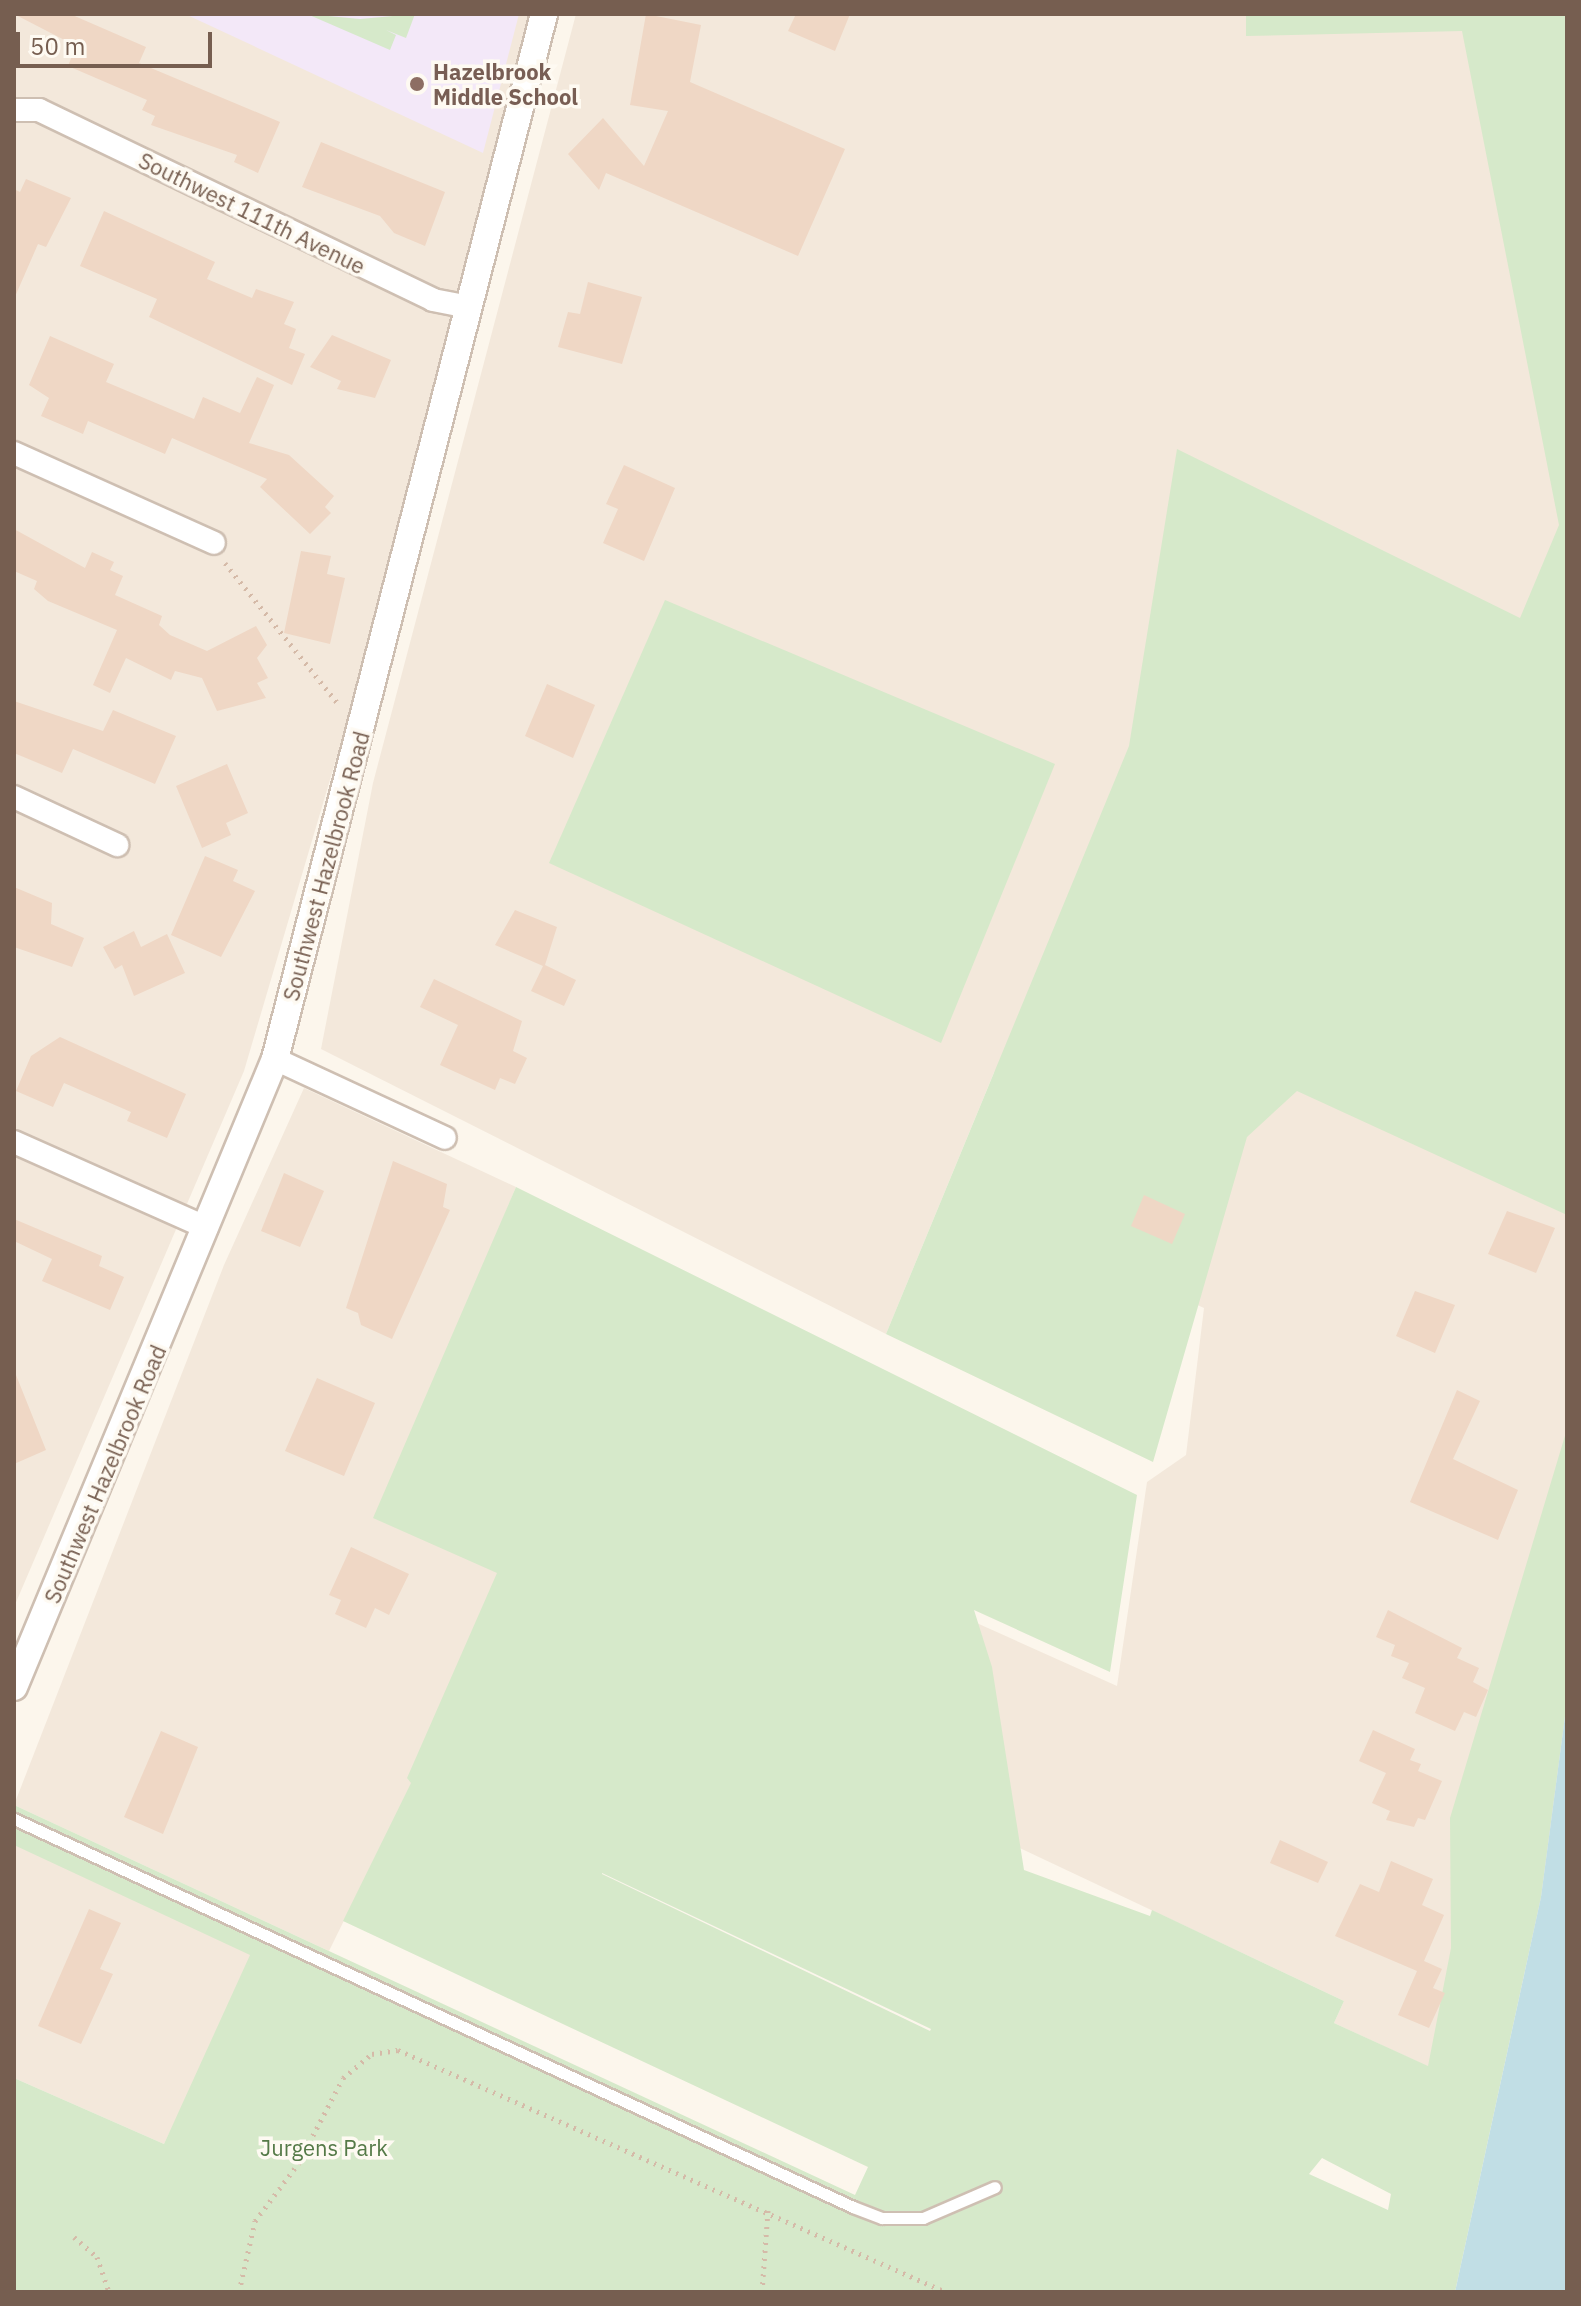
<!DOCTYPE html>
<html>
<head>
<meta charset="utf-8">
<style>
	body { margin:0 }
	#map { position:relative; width:1581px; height:2306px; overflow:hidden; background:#fcf6ec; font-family:"IBM Plex Sans",sans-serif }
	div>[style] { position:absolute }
	.residential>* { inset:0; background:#f3e8db }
	.education>* { inset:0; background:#f3e8f8 }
	.green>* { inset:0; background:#d6e9ca }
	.water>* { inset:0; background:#c1dee5 }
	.building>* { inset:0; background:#efd7c5 }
	.path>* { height:5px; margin-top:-2.5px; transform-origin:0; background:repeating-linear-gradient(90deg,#d5baa8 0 2px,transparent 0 8px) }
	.roads { filter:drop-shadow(2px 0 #cebfb2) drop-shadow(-2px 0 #cebfb2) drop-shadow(0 2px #cebfb2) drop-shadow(0 -2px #cebfb2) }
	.service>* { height:11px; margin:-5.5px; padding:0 5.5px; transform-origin:5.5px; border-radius:5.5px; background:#fff }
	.minor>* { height:22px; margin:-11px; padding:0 11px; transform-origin:11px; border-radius:11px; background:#fff }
	.tertiary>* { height:26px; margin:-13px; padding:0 13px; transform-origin:13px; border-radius:13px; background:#fff }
	.dots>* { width:22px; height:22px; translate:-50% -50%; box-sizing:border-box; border:4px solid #fefaf2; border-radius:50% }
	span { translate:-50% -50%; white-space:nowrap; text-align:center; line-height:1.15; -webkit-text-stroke:7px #fefaf2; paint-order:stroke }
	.education-label { font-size:22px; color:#785e54; font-weight:700 }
	.left { translate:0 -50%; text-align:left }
	.street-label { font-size:22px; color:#765e50 }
	.park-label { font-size:22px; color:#557a48 }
	.frame { position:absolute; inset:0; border:16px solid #765e50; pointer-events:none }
	.scale { position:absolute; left:16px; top:32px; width:196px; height:36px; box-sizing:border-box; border:4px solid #765e50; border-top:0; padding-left:10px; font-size:24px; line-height:28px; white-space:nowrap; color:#765e50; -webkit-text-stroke:6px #fefaf2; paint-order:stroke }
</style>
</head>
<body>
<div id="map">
	<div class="residential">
		<i style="clip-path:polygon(14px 14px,556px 14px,244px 1071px,14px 1607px)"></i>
		<i style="clip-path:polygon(576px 14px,1567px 14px,1567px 1701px,1541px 1897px,1496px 2098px,1334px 2023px,1344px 2001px,689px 1692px,769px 1530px,1117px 1686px,1147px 1482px,1186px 1455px,1204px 1308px,961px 1196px,995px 1070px,886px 1334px,321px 1049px,373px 783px)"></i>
		<i style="clip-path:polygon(304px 1088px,516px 1187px,438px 1377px,581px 1439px,329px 1951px,14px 1805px,224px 1265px)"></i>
		<i style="clip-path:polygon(14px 1842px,259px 1946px,164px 2144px,14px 2078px)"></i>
	</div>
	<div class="education">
		<i style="clip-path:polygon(185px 14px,519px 14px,483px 153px)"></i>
	</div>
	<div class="green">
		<i style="clip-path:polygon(307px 14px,360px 19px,415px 14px,406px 38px,386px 30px,396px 35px,390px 50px)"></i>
		<i style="clip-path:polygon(1246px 14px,1567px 14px,1567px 1215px,1297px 1091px,1247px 1137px,1153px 1462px,886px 1334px,1129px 746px,1177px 449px,1520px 618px,1559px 525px,1462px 31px,1246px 36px)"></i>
		<i style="clip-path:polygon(665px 600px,1055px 764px,941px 1043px,549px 863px)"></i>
		<i style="clip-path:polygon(evenodd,516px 1187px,1137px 1495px,1110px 1672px,974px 1610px,992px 1667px,1024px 1870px,1150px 1916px,1152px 1910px,1344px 2001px,1334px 2023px,1428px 2066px,1451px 1948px,1450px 1818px,1567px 1429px,1567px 1701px,1541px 1897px,1455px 2292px,14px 2292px,14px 2078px,164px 2144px,250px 1955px,14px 1845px,14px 1805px,855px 2195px,868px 2167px,343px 1921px,411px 1783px,407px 1778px,497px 1573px,373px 1518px,516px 1187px,602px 1873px,931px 2029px,930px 2031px,602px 1874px,602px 1873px,516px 1187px,1322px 2158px,1391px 2194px,1388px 2210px,1309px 2174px,1322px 2158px)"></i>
	</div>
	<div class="water">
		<i style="clip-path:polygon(1567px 1701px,1567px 2292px,1455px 2292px,1541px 1897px)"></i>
	</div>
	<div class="building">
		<i style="clip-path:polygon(14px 14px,70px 14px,146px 47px,139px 63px,280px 122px,258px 173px,234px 162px,237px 155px,151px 125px,155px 116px,142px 110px,147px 100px,68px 66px,76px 46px)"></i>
		<i style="clip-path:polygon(646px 14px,701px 25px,690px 82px,845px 149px,798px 256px,606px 173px,599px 190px,568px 154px,603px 118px,644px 166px,668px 111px,630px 105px)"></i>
		<i style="clip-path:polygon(796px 14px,850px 14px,835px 51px,788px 31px)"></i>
		<i style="clip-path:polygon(321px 142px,445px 192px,425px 246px,394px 233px,380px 216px,302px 187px)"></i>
		<i style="clip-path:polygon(26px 179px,71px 198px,46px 247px,38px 244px,14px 299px,14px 189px,20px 192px)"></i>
		<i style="clip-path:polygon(104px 211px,215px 262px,207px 279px,252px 298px,256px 289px,294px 302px,284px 324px,296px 329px,289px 348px,305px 354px,292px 385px,149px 317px,157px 299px,80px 266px)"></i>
		<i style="clip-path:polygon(588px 282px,642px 297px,622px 364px,558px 347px,568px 312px,580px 314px)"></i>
		<i style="clip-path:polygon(332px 335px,391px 360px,375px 398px,337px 389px,341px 381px,310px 367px)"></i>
		<i style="clip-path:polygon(50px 336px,114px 364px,106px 382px,194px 419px,203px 397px,240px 413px,257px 377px,274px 385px,249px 443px,289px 455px,334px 496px,325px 507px,331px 513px,310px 534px,260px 487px,267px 479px,172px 438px,165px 454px,88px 421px,83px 434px,41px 416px,49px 398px,29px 385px)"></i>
		<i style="clip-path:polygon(624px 465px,675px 488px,644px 561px,603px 543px,618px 509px,606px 504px)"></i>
		<i style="clip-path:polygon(14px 529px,85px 568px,92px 552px,114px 562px,110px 570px,123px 576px,115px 595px,162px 616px,159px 625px,170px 635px,207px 651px,256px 626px,267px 645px,257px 658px,268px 678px,257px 683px,266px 698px,217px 711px,202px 678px,175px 671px,171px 680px,126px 658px,110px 693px,93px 685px,117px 630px,48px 601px,34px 589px,37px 581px,14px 571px)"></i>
		<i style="clip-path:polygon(301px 551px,331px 556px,327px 574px,345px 578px,330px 644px,284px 633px)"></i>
		<i style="clip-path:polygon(547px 684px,595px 705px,573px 758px,525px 736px)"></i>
		<i style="clip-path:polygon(14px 701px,103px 731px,113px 710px,176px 736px,155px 784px,73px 749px,62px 773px,14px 753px)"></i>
		<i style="clip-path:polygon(227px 764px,248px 813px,226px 823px,231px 835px,202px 848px,176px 786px)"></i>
		<i style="clip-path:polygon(205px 856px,238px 870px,233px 881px,255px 891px,221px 957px,171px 935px)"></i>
		<i style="clip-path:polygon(14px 887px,52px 903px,51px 924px,84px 938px,72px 967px,14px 947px)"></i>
		<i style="clip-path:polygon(515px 910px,557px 927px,545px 965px,576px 980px,564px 1006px,531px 991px,543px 966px,495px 945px)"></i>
		<i style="clip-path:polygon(134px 931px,141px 947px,167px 934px,185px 973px,134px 996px,122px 965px,115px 969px,103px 947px)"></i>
		<i style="clip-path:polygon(434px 979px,522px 1021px,513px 1051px,527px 1058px,515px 1084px,500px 1078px,495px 1090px,440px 1065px,458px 1025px,420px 1007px)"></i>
		<i style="clip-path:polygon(60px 1037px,186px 1094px,167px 1138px,127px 1121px,131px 1112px,64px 1083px,53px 1107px,16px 1091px,31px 1056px)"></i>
		<i style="clip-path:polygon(393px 1161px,447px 1184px,443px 1207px,450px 1210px,392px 1339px,361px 1325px,358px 1313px,346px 1308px)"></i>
		<i style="clip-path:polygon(284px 1173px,324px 1191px,300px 1247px,261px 1231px)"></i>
		<i style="clip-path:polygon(1144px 1195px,1185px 1214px,1172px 1244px,1131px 1226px)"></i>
		<i style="clip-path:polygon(1507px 1211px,1555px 1228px,1536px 1273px,1488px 1254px)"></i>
		<i style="clip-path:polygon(14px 1219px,102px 1256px,99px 1266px,124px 1277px,110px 1310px,42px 1281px,52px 1259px,14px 1241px)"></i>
		<i style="clip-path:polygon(1415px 1291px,1455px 1305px,1435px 1353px,1396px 1336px)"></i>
		<i style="clip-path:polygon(14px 1370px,46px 1450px,14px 1464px)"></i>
		<i style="clip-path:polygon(317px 1378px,375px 1403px,344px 1476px,285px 1451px)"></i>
		<i style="clip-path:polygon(1457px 1390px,1480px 1401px,1453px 1459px,1518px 1490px,1498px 1540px,1410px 1502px)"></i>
		<i style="clip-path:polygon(351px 1547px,409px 1574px,389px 1615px,375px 1608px,366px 1628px,335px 1614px,341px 1600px,329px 1595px)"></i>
		<i style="clip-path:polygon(1388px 1610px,1462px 1648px,1457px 1658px,1479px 1668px,1473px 1682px,1488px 1690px,1476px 1717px,1464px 1712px,1455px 1731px,1415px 1713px,1425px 1688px,1402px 1678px,1409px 1663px,1391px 1656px,1395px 1645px,1376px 1637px)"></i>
		<i style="clip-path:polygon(1373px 1730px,1415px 1749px,1410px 1760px,1421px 1764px,1418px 1771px,1442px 1781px,1425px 1820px,1418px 1818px,1414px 1827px,1386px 1820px,1390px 1811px,1372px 1803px,1386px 1773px,1359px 1761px)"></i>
		<i style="clip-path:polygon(161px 1731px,198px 1747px,163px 1834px,124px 1817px)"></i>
		<i style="clip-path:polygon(1280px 1840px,1328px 1862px,1318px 1883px,1270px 1863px)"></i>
		<i style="clip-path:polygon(1391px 1861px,1433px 1879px,1422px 1905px,1444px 1915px,1424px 1961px,1442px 1969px,1433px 1988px,1445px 1993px,1429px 2028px,1398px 2015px,1417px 1971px,1335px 1936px,1360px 1884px,1379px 1892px)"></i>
		<i style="clip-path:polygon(89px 1909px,121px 1923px,100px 1969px,113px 1974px,81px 2044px,38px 2026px)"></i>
	</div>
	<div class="path">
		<i style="left:225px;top:563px;width:182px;rotate:51.2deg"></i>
		<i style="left:74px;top:2237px;width:30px;rotate:41deg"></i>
		<i style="left:97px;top:2257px;width:37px;rotate:71deg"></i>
		<i style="left:239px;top:2292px;width:73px;rotate:-77.3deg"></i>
		<i style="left:255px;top:2221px;width:71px;rotate:-53deg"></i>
		<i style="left:298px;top:2164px;width:97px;rotate:-62.4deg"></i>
		<i style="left:343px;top:2078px;width:38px;rotate:-40deg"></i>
		<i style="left:372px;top:2054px;width:26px;rotate:-9deg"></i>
		<i style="left:398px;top:2050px;width:599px;rotate:23.83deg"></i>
		<i style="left:762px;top:2292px;width:82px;rotate:-85.8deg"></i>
	</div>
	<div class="roads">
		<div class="service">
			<i style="left:14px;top:1819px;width:924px;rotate:24.82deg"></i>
			<i style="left:853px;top:2207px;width:31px;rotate:21deg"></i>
			<i style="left:882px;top:2218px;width:41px"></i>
			<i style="left:923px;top:2218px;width:78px;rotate:-23.3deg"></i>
		</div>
		<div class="minor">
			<i style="left:14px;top:110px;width:25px"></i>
			<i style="left:39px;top:110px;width:437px;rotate:25.7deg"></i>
			<i style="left:433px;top:300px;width:36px;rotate:11deg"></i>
			<i style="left:14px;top:453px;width:219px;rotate:24.2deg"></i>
			<i style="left:14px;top:797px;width:114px;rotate:25deg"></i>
			<i style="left:275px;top:1059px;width:187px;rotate:24.9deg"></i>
			<i style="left:14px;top:1142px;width:211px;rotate:24deg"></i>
		</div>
		<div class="tertiary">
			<i style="left:14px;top:1687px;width:680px;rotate:-67.43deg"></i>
			<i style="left:275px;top:1059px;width:1079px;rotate:-75.56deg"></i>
		</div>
	</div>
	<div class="dots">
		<i style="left:417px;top:84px;background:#8d6e63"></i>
	</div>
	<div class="education-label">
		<span class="left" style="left:433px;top:84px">Hazelbrook<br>Middle School</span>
	</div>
	<div class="street-label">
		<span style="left:252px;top:213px;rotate:26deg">Southwest 111th Avenue</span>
		<span style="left:326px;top:866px;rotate:-75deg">Southwest Hazelbrook Road</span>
		<span style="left:105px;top:1474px;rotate:-67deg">Southwest Hazelbrook Road</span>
	</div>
	<div class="park-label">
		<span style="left:324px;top:2148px">Jurgens Park</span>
	</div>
	<div class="frame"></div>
	<div class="scale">50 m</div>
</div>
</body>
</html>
